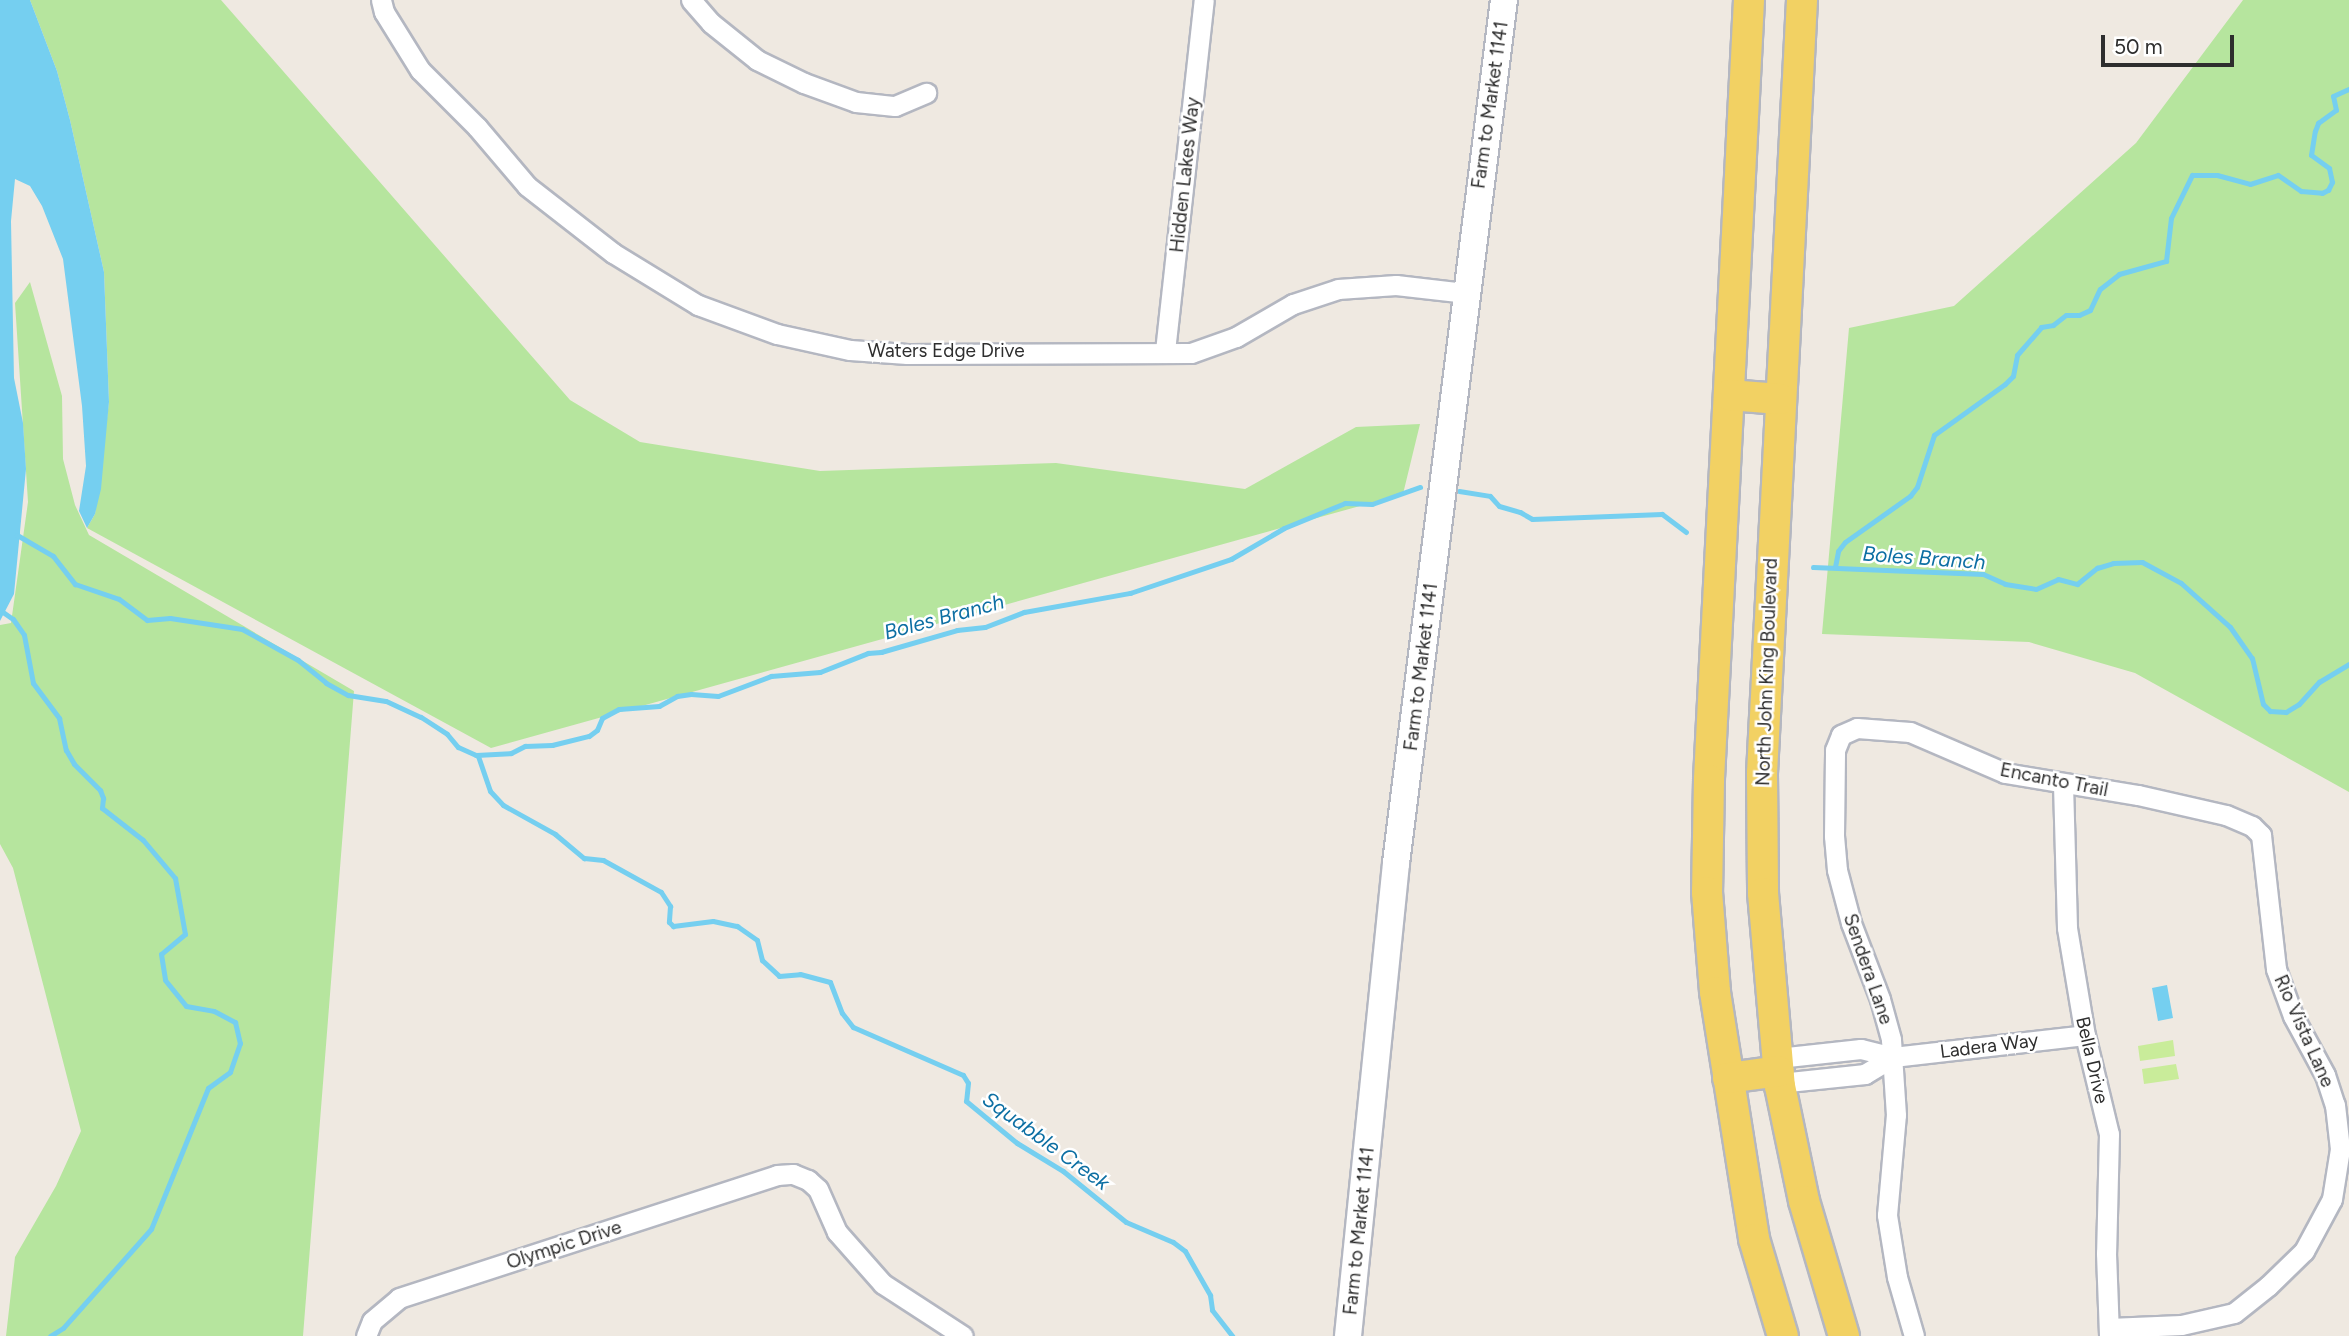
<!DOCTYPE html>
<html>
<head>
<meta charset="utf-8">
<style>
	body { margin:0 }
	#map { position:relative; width:2349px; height:1336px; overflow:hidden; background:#efe9e1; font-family:Figtree,sans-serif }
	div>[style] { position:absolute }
	.green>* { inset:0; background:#b6e59e }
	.pitch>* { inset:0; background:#c9ec9a }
	.water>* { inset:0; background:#75cff0 }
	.stream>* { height:5px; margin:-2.5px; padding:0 2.5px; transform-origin:2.5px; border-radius:2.5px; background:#75cff0 }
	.roads { filter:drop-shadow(2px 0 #b4b7c1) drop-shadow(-2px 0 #b4b7c1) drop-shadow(0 2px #b4b7c1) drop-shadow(0 -2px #b4b7c1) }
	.street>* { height:19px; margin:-9.5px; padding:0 9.5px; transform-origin:9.5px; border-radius:9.5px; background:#fff }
	.secondary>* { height:26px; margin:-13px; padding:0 13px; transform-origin:13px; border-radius:13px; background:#fff }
	.primary>* { height:30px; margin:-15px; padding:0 15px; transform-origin:15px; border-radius:15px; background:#f2d163 }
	span { translate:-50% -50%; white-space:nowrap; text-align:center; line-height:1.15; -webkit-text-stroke:5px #fff; paint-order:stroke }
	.street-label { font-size:19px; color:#2e2e2e }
	.water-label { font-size:21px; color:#0d6fa3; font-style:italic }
	.scale { position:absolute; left:2101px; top:35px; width:133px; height:32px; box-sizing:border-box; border:4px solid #2e2e2e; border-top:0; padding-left:9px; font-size:21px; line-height:24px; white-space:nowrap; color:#2e2e2e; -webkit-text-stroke:5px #fff; paint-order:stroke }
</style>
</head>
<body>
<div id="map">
	<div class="green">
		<i style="clip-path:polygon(30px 0,221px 0,570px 400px,640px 442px,820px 471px,1056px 463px,1245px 489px,1356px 427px,1420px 424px,1403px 494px,491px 748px,87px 528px,95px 514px,109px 402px,104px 272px,70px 120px,57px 71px)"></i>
		<i style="clip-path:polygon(2243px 0,2349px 0,2349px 792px,2135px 673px,2029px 642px,1822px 634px,1849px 328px,1954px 306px,2136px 143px)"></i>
		<i style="clip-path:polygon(30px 282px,62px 396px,63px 459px,75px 505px,89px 535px,354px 691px,303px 1336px,6px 1336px,15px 1257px,56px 1186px,81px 1131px,13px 868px,0 844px,0 625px,11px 623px,28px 502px,15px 303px)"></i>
	</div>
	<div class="pitch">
		<i style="clip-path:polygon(2173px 1040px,2175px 1056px,2140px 1061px,2138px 1046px)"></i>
		<i style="clip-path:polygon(2176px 1064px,2179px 1079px,2144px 1084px,2142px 1069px)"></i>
	</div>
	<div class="water">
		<i style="clip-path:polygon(0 0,30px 0,57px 71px,70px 120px,104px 272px,109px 402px,101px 489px,95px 514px,87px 528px,79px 511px,86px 466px,82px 406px,63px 259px,42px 206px,30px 186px,15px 179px,11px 221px,14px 378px,23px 423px,26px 469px,14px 594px,0 621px)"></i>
		<i style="clip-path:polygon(2167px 985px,2173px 1018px,2158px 1021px,2152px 988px)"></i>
	</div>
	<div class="stream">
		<i style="left:1459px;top:491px;width:31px;rotate:9deg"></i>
		<i style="left:1490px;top:496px;width:13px;rotate:48deg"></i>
		<i style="left:1499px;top:506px;width:22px;rotate:16deg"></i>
		<i style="left:1520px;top:512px;width:14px;rotate:30deg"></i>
		<i style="left:1532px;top:519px;width:130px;rotate:-2.2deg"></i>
		<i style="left:1662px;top:514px;width:30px;rotate:37deg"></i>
		<i style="left:17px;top:530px;width:5px;rotate:90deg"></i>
		<i style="left:17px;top:535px;width:42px;rotate:30.3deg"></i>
		<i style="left:53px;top:556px;width:36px;rotate:52deg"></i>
		<i style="left:75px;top:584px;width:46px;rotate:18.8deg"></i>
		<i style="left:119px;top:599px;width:35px;rotate:37deg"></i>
		<i style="left:147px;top:620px;width:23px;rotate:-5deg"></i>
		<i style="left:170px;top:618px;width:73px;rotate:8.7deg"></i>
		<i style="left:242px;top:629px;width:64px;rotate:29deg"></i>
		<i style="left:298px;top:660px;width:36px;rotate:39deg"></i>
		<i style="left:326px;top:683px;width:25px;rotate:29deg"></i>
		<i style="left:348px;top:695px;width:38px;rotate:9deg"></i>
		<i style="left:386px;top:701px;width:38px;rotate:25deg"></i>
		<i style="left:421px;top:717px;width:31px;rotate:33deg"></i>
		<i style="left:447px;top:734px;width:17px;rotate:50deg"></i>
		<i style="left:458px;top:747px;width:22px;rotate:24deg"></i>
		<i style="left:478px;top:756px;width:37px;rotate:71deg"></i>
		<i style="left:490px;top:791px;width:19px;rotate:47deg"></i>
		<i style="left:503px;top:805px;width:60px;rotate:29.1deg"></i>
		<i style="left:555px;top:834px;width:38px;rotate:40deg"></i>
		<i style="left:584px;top:858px;width:19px;rotate:6deg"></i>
		<i style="left:603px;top:860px;width:66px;rotate:28.9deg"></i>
		<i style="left:661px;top:892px;width:17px;rotate:57deg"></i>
		<i style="left:670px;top:906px;width:16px;rotate:94deg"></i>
		<i style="left:669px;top:922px;width:6px;rotate:45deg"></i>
		<i style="left:673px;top:926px;width:40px;rotate:-7.1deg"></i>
		<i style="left:713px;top:921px;width:25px;rotate:12deg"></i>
		<i style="left:737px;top:926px;width:24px;rotate:35deg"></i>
		<i style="left:757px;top:940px;width:21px;rotate:76deg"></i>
		<i style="left:762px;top:960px;width:23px;rotate:43deg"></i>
		<i style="left:779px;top:976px;width:21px;rotate:-5deg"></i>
		<i style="left:800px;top:974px;width:31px;rotate:15deg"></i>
		<i style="left:830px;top:982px;width:33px;rotate:69deg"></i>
		<i style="left:842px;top:1013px;width:18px;rotate:52deg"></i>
		<i style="left:853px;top:1027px;width:120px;rotate:23.6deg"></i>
		<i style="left:963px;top:1075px;width:9px;rotate:58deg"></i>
		<i style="left:968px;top:1083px;width:18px;rotate:96deg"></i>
		<i style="left:966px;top:1101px;width:66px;rotate:39.5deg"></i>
		<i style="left:1017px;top:1143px;width:54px;rotate:31.3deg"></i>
		<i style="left:1063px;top:1171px;width:81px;rotate:39deg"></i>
		<i style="left:1126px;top:1222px;width:51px;rotate:23.1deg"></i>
		<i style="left:1173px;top:1242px;width:15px;rotate:37deg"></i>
		<i style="left:1185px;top:1251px;width:51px;rotate:60.4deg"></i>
		<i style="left:1210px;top:1295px;width:15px;rotate:82deg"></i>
		<i style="left:1212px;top:1310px;width:33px;rotate:52deg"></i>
		<i style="left:1813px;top:567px;width:170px;rotate:2.4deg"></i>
		<i style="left:1983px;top:574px;width:24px;rotate:24deg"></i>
		<i style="left:2005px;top:584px;width:31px;rotate:9deg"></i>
		<i style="left:2036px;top:589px;width:24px;rotate:-24deg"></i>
		<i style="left:2058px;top:579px;width:20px;rotate:15deg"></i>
		<i style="left:2077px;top:584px;width:26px;rotate:-39deg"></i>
		<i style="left:2097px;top:568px;width:17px;rotate:-17deg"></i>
		<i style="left:2113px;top:563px;width:29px;rotate:-2deg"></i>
		<i style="left:2142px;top:562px;width:44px;rotate:28.3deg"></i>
		<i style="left:2181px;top:583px;width:66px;rotate:41.9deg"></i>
		<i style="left:2230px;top:627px;width:38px;rotate:55deg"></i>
		<i style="left:2252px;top:658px;width:47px;rotate:76.6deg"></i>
		<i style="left:2263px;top:704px;width:10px;rotate:45deg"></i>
		<i style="left:2270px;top:711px;width:16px;rotate:4deg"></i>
		<i style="left:2286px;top:712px;width:15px;rotate:-32deg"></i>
		<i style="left:2299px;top:704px;width:30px;rotate:-48deg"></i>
		<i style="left:2319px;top:682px;width:35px;rotate:-31deg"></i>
		<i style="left:1835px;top:567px;width:16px;rotate:-79deg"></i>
		<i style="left:1838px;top:551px;width:11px;rotate:-52deg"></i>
		<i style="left:1845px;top:542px;width:80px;rotate:-35.3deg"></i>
		<i style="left:1910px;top:496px;width:11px;rotate:-52deg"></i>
		<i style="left:1917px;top:487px;width:55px;rotate:-71.9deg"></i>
		<i style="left:1934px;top:435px;width:87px;rotate:-35.7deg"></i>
		<i style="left:2005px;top:384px;width:11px;rotate:-45deg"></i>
		<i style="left:2013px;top:376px;width:21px;rotate:-79deg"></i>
		<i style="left:2017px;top:355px;width:37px;rotate:-49deg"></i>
		<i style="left:2041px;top:327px;width:12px;rotate:-9deg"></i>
		<i style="left:2053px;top:325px;width:16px;rotate:-38deg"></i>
		<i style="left:2066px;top:315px;width:13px"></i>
		<i style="left:2079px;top:315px;width:12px;rotate:-24deg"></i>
		<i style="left:2090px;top:310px;width:23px;rotate:-65deg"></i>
		<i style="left:2100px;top:289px;width:24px;rotate:-38deg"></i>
		<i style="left:2119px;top:274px;width:49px;rotate:-15.5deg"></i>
		<i style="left:2166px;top:261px;width:43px;rotate:-83.4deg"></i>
		<i style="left:2171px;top:218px;width:48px;rotate:-64deg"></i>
		<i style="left:2192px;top:175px;width:25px"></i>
		<i style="left:2217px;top:175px;width:34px;rotate:15deg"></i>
		<i style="left:2250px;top:184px;width:29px;rotate:-18deg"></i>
		<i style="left:2278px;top:175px;width:28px;rotate:35deg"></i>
		<i style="left:2301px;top:191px;width:21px;rotate:5deg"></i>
		<i style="left:2322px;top:193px;width:7px;rotate:-27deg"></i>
		<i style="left:2328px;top:190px;width:9px;rotate:-63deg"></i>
		<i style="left:2332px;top:182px;width:14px;rotate:-102deg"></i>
		<i style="left:2329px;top:168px;width:22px;rotate:-144deg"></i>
		<i style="left:2311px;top:155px;width:24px;rotate:-81deg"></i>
		<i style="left:2315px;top:131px;width:9px;rotate:-69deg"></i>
		<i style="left:2318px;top:123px;width:22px;rotate:-36deg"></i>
		<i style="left:2336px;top:110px;width:14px;rotate:-102deg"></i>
		<i style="left:2333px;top:96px;width:17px;rotate:-24deg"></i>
		<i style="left:0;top:610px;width:16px;rotate:35deg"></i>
		<i style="left:13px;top:619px;width:19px;rotate:55deg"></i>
		<i style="left:24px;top:635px;width:49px;rotate:79.4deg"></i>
		<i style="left:33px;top:683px;width:44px;rotate:53.4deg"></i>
		<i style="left:59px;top:718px;width:33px;rotate:78deg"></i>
		<i style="left:66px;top:750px;width:16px;rotate:60deg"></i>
		<i style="left:74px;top:764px;width:37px;rotate:45deg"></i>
		<i style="left:100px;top:790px;width:9px;rotate:69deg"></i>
		<i style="left:103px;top:798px;width:10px;rotate:96deg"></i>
		<i style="left:102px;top:808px;width:52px;rotate:38deg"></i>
		<i style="left:143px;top:840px;width:50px;rotate:49.9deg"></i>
		<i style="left:175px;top:878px;width:57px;rotate:79.9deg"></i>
		<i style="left:185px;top:934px;width:31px;rotate:140deg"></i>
		<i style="left:161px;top:954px;width:26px;rotate:81deg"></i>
		<i style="left:165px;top:980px;width:33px;rotate:51deg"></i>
		<i style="left:186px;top:1006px;width:28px;rotate:10deg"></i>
		<i style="left:214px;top:1011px;width:24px;rotate:28deg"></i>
		<i style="left:235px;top:1022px;width:22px;rotate:77deg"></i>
		<i style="left:240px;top:1043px;width:31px;rotate:109deg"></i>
		<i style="left:230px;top:1072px;width:27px;rotate:144deg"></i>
		<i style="left:208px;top:1088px;width:152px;rotate:112deg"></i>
		<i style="left:151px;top:1229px;width:132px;rotate:131.6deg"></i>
		<i style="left:63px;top:1328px;width:15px;rotate:148deg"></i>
		<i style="left:476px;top:755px;width:35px;rotate:-3deg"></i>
		<i style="left:511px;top:753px;width:16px;rotate:-27deg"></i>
		<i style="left:525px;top:746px;width:27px;rotate:-2deg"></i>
		<i style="left:552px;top:745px;width:38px;rotate:-14deg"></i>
		<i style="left:589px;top:736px;width:10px;rotate:-37deg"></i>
		<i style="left:597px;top:730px;width:13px;rotate:-67deg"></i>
		<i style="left:602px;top:718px;width:19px;rotate:-28deg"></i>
		<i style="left:619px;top:709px;width:40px;rotate:-4.3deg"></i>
		<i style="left:659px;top:706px;width:21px;rotate:-29deg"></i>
		<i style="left:677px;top:696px;width:14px;rotate:-8deg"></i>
		<i style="left:691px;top:694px;width:27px;rotate:4deg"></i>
		<i style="left:718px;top:696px;width:57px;rotate:-20.7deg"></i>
		<i style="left:771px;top:676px;width:49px;rotate:-4.7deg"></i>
		<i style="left:820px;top:672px;width:52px;rotate:-21.6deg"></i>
		<i style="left:868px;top:653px;width:13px;rotate:-4deg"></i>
		<i style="left:881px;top:652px;width:79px;rotate:-16.1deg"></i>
		<i style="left:957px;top:630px;width:28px;rotate:-6deg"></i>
		<i style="left:985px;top:627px;width:42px;rotate:-21deg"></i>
		<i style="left:1024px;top:612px;width:108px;rotate:-10.2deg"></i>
		<i style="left:1130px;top:593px;width:107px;rotate:-18.6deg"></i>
		<i style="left:1231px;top:559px;width:61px;rotate:-30.3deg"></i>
		<i style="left:1284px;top:528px;width:66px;rotate:-22.3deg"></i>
		<i style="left:1345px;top:503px;width:27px;rotate:2deg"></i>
		<i style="left:1372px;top:504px;width:51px;rotate:-19.5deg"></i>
	</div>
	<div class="roads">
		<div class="street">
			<i style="left:381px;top:0;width:12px;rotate:76deg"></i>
			<i style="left:384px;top:12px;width:68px;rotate:58.2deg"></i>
			<i style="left:420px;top:70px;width:81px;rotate:45deg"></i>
			<i style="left:477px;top:127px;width:77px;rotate:49.7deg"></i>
			<i style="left:527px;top:186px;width:109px;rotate:37.9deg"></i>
			<i style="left:613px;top:253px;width:100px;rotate:31.5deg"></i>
			<i style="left:698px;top:305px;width:84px;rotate:20.2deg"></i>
			<i style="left:777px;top:334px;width:75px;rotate:12.4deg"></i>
			<i style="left:850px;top:350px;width:57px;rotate:4deg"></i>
			<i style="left:907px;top:354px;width:284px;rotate:-0.2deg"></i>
			<i style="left:1191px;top:353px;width:48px;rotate:-19.6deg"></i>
			<i style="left:1236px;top:337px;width:66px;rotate:-30.1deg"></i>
			<i style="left:1293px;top:304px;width:47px;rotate:-18.4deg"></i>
			<i style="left:1338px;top:289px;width:58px;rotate:-3.9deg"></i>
			<i style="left:1396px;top:285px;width:69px;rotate:6.6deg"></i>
			<i style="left:691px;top:0;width:30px;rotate:49deg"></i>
			<i style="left:711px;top:23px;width:59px;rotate:38.8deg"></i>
			<i style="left:757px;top:60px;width:52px;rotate:26.1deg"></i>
			<i style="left:804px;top:83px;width:55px;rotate:20.1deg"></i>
			<i style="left:856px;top:102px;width:39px;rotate:6deg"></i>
			<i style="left:895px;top:106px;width:34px;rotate:-23deg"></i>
			<i style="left:1165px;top:351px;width:353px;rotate:-83.7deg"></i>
			<i style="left:2063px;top:784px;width:144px;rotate:88.4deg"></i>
			<i style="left:2067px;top:928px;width:109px;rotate:80.5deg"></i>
			<i style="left:2085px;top:1035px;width:102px;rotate:76.4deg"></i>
			<i style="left:2109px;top:1134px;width:119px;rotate:91.4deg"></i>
			<i style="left:2106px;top:1253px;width:83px;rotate:87.9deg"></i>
			<i style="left:1893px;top:1057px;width:193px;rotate:-6.5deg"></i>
			<i style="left:1778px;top:1058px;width:83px;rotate:-6.2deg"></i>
			<i style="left:1861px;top:1049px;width:33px;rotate:14deg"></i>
			<i style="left:1893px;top:1057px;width:33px;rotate:149deg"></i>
			<i style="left:1865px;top:1074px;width:85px;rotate:174deg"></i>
			<i style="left:366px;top:1336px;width:16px;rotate:-68deg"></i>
			<i style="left:372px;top:1321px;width:35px;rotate:-40deg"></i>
			<i style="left:399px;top:1298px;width:398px;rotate:-18deg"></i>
			<i style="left:777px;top:1175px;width:16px;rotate:-4deg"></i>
			<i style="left:793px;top:1174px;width:16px;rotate:22deg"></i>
			<i style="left:808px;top:1180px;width:13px;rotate:42deg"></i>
			<i style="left:818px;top:1189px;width:47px;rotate:66.2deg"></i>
			<i style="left:837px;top:1232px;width:69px;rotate:48.5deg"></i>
			<i style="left:883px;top:1284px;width:95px;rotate:33deg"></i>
			<i style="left:1914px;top:1336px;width:61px;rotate:-106.1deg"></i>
			<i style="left:1897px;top:1277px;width:63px;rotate:-99.2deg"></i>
			<i style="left:1887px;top:1215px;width:100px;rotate:-84.9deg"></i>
			<i style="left:1896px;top:1115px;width:76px;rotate:-93.8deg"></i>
			<i style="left:1891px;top:1039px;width:41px;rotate:-105.4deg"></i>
			<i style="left:1880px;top:999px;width:81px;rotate:-110.9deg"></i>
			<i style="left:1851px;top:923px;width:55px;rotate:-104.8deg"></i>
			<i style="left:1837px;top:870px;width:34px;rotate:-95deg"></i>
			<i style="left:1834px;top:836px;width:86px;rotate:-89.3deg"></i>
			<i style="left:1835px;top:750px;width:16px;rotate:-68deg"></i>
			<i style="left:1841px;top:735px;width:17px;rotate:-24deg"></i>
			<i style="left:1857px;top:728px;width:53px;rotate:4.3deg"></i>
			<i style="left:1910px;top:732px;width:103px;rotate:23.3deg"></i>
			<i style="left:2005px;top:773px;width:135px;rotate:9.4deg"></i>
			<i style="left:2138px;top:795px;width:90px;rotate:12.8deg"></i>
			<i style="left:2226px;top:815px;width:28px;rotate:23deg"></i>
			<i style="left:2252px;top:826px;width:13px;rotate:45deg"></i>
			<i style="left:2261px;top:835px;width:135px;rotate:83.6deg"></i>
			<i style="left:2276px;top:969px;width:50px;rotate:70.1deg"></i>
			<i style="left:2293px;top:1016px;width:67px;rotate:61.5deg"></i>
			<i style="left:2325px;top:1075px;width:32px;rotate:72deg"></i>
			<i style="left:2335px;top:1105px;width:44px;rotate:83.5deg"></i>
			<i style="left:2340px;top:1149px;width:51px;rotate:99.1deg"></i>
			<i style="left:2332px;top:1199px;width:59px;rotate:118.3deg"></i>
			<i style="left:2304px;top:1251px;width:50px;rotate:135.8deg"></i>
			<i style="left:2268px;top:1286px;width:43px;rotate:141.5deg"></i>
			<i style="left:2234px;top:1313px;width:54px;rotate:167.2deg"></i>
			<i style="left:2181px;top:1325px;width:72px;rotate:177.6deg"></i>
		</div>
		<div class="secondary">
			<i style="left:1348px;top:1336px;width:475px;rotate:-84.2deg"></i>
			<i style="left:1396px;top:863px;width:870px;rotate:-82.87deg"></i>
		</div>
		<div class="primary">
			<i style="left:1749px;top:0;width:781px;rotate:92.94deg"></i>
			<i style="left:1709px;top:780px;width:112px;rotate:91deg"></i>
			<i style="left:1707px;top:892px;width:100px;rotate:85.4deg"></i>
			<i style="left:1715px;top:992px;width:250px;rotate:81deg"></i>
			<i style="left:1754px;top:1239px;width:101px;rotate:73.4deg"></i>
			<i style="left:1802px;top:0;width:774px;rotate:92.96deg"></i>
			<i style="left:1762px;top:773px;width:120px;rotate:89.5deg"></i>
			<i style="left:1763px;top:893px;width:194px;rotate:85deg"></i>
			<i style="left:1780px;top:1086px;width:117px;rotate:78.2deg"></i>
			<i style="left:1804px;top:1201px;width:141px;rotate:73.5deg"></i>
			<i style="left:1729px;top:395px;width:51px;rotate:4.5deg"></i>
			<i style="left:1728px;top:1078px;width:51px;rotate:-7.8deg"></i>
		</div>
	</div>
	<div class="street-label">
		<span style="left:1490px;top:105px;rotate:-82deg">Farm to Market 1141</span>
		<span style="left:1185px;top:175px;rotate:-84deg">Hidden Lakes Way</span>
		<span style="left:946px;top:351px">Waters Edge Drive</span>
		<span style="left:1421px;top:667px;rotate:-83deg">Farm to Market 1141</span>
		<span style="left:1767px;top:672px;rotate:-88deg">North John King Boulevard</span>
		<span style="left:2054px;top:780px;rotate:11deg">Encanto Trail</span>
		<span style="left:1868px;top:969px;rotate:71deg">Sendera Lane</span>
		<span style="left:2304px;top:1031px;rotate:66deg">Rio Vista Lane</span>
		<span style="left:1989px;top:1046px;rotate:-7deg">Ladera Way</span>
		<span style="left:2092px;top:1060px;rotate:77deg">Bella Drive</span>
		<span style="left:1359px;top:1231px;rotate:-84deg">Farm to Market 1141</span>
		<span style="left:564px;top:1245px;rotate:-18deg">Olympic Drive</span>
	</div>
	<div class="water-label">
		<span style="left:1924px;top:558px;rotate:4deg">Boles Branch</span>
		<span style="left:944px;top:617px;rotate:-15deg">Boles Branch</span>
		<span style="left:1046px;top:1141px;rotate:36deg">Squabble Creek</span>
	</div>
	<div class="scale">50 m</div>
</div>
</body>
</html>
